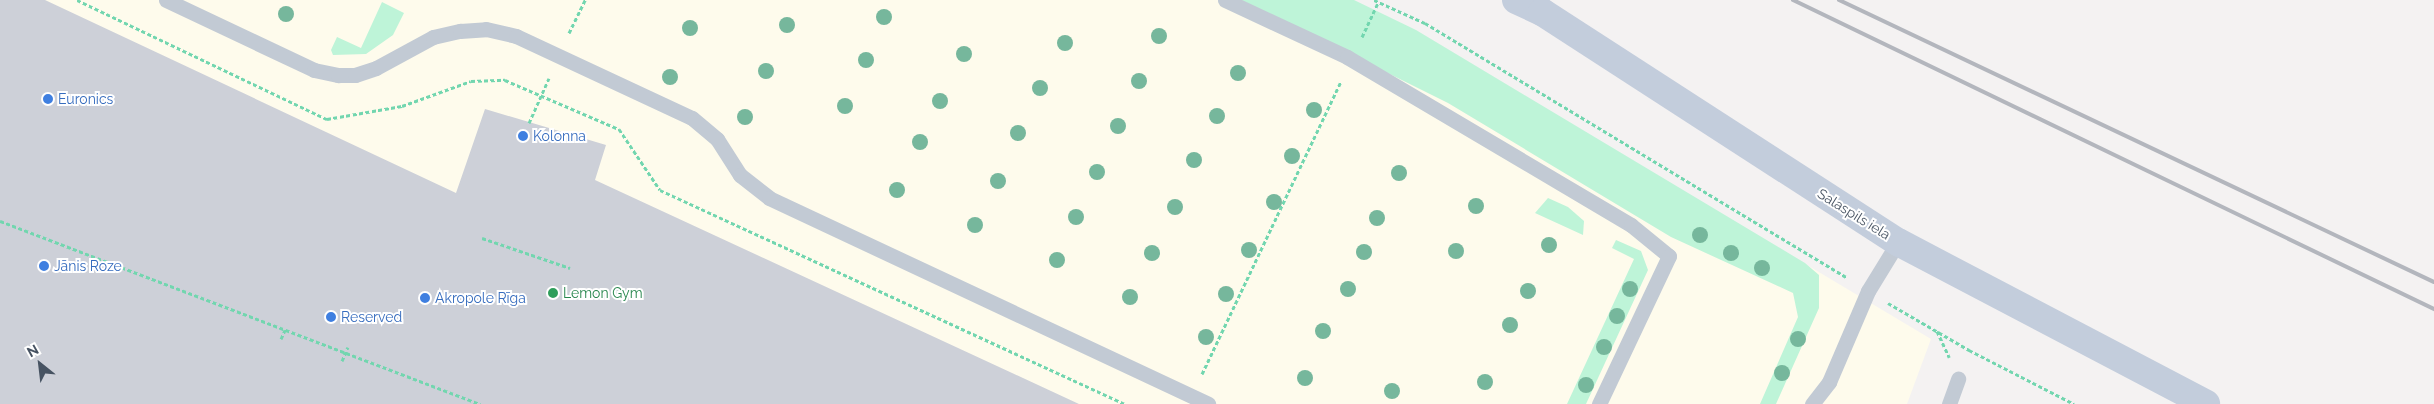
<!DOCTYPE html>
<html>
<head>
<meta charset="utf-8">
<style>
	body { margin:0 }
	#map { position:relative; width:2434px; height:404px; overflow:hidden; background:#f4f2f2; font-family:Raleway,sans-serif }
	div>[style] { position:absolute }
	.commercial>* { inset:0; background:#fefbec }
	.green>* { inset:0; background:#bef4d8 }
	.building>* { inset:0; background:#cdd0d8 }
	.path>* { height:3px; margin-top:-1.5px; transform-origin:0; background:repeating-linear-gradient(90deg,#72d6af 0 4px,transparent 0 6.5px) }
	.lane>* { height:15px; margin:-7.5px; padding:0 7.5px; transform-origin:7.5px; border-radius:7.5px; background:#c2cad4 }
	.secondary>* { height:28px; margin:-14px; padding:0 14px; transform-origin:14px; border-radius:14px; background:#c3cddc }
	.rail>* { height:4px; margin:-2px; padding:0 2px; transform-origin:2px; border-radius:2px; background:#b3b6bd }
	.trees>* { width:16px; height:16px; margin:-8px; border-radius:50%; background:#76b79c }
	.dots>* { width:14px; height:14px; translate:-50% -50%; box-sizing:border-box; border:2px solid #fff; border-radius:50% }
	span { translate:-50% -50%; white-space:nowrap; text-align:center; line-height:1.15; -webkit-text-stroke:4px #fff; paint-order:stroke }
	.shop-label { font-size:14px; color:#366cbe }
	.left { translate:0 -50%; text-align:left }
	.street-label { font-size:14px; color:#475362 }
	.leisure-label { font-size:14px; color:#27864d }
	.north { position:absolute; left:15px; top:339px; width:50px; height:50px; -webkit-text-stroke:4px #fff; paint-order:stroke; rotate:331deg; font-size:14px; font-weight:700; line-height:20px; text-align:center; color:#475362 }
	.north::after { content:''; display:block; margin:auto; width:18px; height:22px; background:#475362; clip-path:polygon(50% 0,100% 100%,50% 72%,0 100%) }
</style>
</head>
<body>
<div id="map">
	<div class="commercial">
		<i style="clip-path:polygon(0 0,1351px 0,1405px 25px,1931px 339px,1907px 404px,0 404px)"></i>
	</div>
	<div class="green">
		<i style="clip-path:polygon(1241px 0,1354px 0,1416px 30px,1805px 263px,1819px 275px,1819px 308px,1776px 404px,1760px 404px,1798px 317px,1793px 293px,1671px 237px,1448px 103px)"></i>
		<i style="clip-path:polygon(382px 2px,404px 13px,393px 35px,366px 54px,333px 55px,331px 50px,337px 37px,361px 48px)"></i>
		<i style="clip-path:polygon(1548px 198px,1568px 207px,1584px 221px,1583px 235px,1535px 213px)"></i>
		<i style="clip-path:polygon(1616px 240px,1641px 251px,1648px 270px,1586px 404px,1567px 404px,1634px 259px,1612px 248px)"></i>
	</div>
	<div class="building">
		<i style="clip-path:polygon(0 0,45px 0,456px 193px,485px 109px,606px 145px,595px 180px,1079px 404px,0 404px)"></i>
	</div>
	<div class="path">
		<i style="left:77px;top:0;width:277px;rotate:25.5deg"></i>
		<i style="left:327px;top:119px;width:76px;rotate:-9.8deg"></i>
		<i style="left:402px;top:106px;width:73px;rotate:-19.9deg"></i>
		<i style="left:471px;top:81px;width:34px;rotate:-2deg"></i>
		<i style="left:505px;top:80px;width:124px;rotate:23.3deg"></i>
		<i style="left:619px;top:129px;width:73px;rotate:56.1deg"></i>
		<i style="left:660px;top:190px;width:512px;rotate:24.71deg"></i>
		<i style="left:1374px;top:0;width:56px;rotate:24.3deg"></i>
		<i style="left:1425px;top:23px;width:493px;rotate:31.1deg"></i>
		<i style="left:569px;top:33px;width:37px;rotate:-64deg"></i>
		<i style="left:1362px;top:37px;width:38px;rotate:-65deg"></i>
		<i style="left:529px;top:123px;width:49px;rotate:-66deg"></i>
		<i style="left:0;top:221px;width:514px;rotate:20.87deg"></i>
		<i style="left:482px;top:238px;width:93px;rotate:18.8deg"></i>
		<i style="left:1888px;top:303px;width:94px;rotate:30.1deg"></i>
		<i style="left:1969px;top:350px;width:118px;rotate:27.2deg"></i>
		<i style="left:1937px;top:331px;width:29px;rotate:65deg"></i>
		<i style="left:281px;top:339px;width:10px;rotate:-66deg"></i>
		<i style="left:342px;top:361px;width:15px;rotate:-67deg"></i>
		<i style="left:1202px;top:374px;width:324px;rotate:-64.6deg"></i>
	</div>
	<div class="lane">
		<i style="left:166px;top:0;width:164px;rotate:25.3deg"></i>
		<i style="left:314px;top:70px;width:25px;rotate:12deg"></i>
		<i style="left:338px;top:75px;width:17px"></i>
		<i style="left:355px;top:75px;width:22px;rotate:-18deg"></i>
		<i style="left:376px;top:68px;width:65px;rotate:-28.5deg"></i>
		<i style="left:433px;top:37px;width:28px;rotate:-13deg"></i>
		<i style="left:460px;top:31px;width:26px;rotate:-4deg"></i>
		<i style="left:486px;top:29px;width:31px;rotate:13deg"></i>
		<i style="left:516px;top:36px;width:194px;rotate:25deg"></i>
		<i style="left:692px;top:118px;width:33px;rotate:40deg"></i>
		<i style="left:717px;top:139px;width:43px;rotate:57.4deg"></i>
		<i style="left:740px;top:175px;width:37px;rotate:38deg"></i>
		<i style="left:769px;top:198px;width:485px;rotate:25.1deg"></i>
		<i style="left:1225px;top:0;width:135px;rotate:25deg"></i>
		<i style="left:1347px;top:57px;width:330px;rotate:30.6deg"></i>
		<i style="left:1631px;top:225px;width:49px;rotate:39.2deg"></i>
		<i style="left:1669px;top:256px;width:164px;rotate:115.3deg"></i>
		<i style="left:1812px;top:404px;width:28px;rotate:-52deg"></i>
		<i style="left:1829px;top:382px;width:99px;rotate:-66.8deg"></i>
		<i style="left:1868px;top:291px;width:57px;rotate:-58.5deg"></i>
		<i style="left:1949px;top:404px;width:27px;rotate:-70deg"></i>
	</div>
	<div class="secondary">
		<i style="left:1516px;top:0;width:29px;rotate:25deg"></i>
		<i style="left:1542px;top:12px;width:424px;rotate:32.9deg"></i>
		<i style="left:1898px;top:242px;width:348px;rotate:27.7deg"></i>
	</div>
	<div class="rail">
		<i style="left:1793px;top:0;width:712px;rotate:25.74deg"></i>
		<i style="left:1839px;top:0;width:658px;rotate:25.36deg"></i>
	</div>
	<div class="trees">
		<i style="left:286px;top:14px"></i>
		<i style="left:884px;top:17px"></i>
		<i style="left:787px;top:25px"></i>
		<i style="left:690px;top:28px"></i>
		<i style="left:1159px;top:36px"></i>
		<i style="left:1065px;top:43px"></i>
		<i style="left:964px;top:54px"></i>
		<i style="left:866px;top:60px"></i>
		<i style="left:766px;top:71px"></i>
		<i style="left:1238px;top:73px"></i>
		<i style="left:670px;top:77px"></i>
		<i style="left:1139px;top:81px"></i>
		<i style="left:1040px;top:88px"></i>
		<i style="left:940px;top:101px"></i>
		<i style="left:845px;top:106px"></i>
		<i style="left:1314px;top:110px"></i>
		<i style="left:1217px;top:116px"></i>
		<i style="left:745px;top:117px"></i>
		<i style="left:1118px;top:126px"></i>
		<i style="left:1018px;top:133px"></i>
		<i style="left:920px;top:142px"></i>
		<i style="left:1292px;top:156px"></i>
		<i style="left:1194px;top:160px"></i>
		<i style="left:1097px;top:172px"></i>
		<i style="left:1399px;top:173px"></i>
		<i style="left:998px;top:181px"></i>
		<i style="left:897px;top:190px"></i>
		<i style="left:1274px;top:202px"></i>
		<i style="left:1476px;top:206px"></i>
		<i style="left:1175px;top:207px"></i>
		<i style="left:1076px;top:217px"></i>
		<i style="left:1377px;top:218px"></i>
		<i style="left:975px;top:225px"></i>
		<i style="left:1700px;top:235px"></i>
		<i style="left:1549px;top:245px"></i>
		<i style="left:1249px;top:250px"></i>
		<i style="left:1456px;top:251px"></i>
		<i style="left:1364px;top:252px"></i>
		<i style="left:1152px;top:253px"></i>
		<i style="left:1731px;top:253px"></i>
		<i style="left:1057px;top:260px"></i>
		<i style="left:1762px;top:268px"></i>
		<i style="left:1348px;top:289px"></i>
		<i style="left:1630px;top:289px"></i>
		<i style="left:1528px;top:291px"></i>
		<i style="left:1226px;top:294px"></i>
		<i style="left:1130px;top:297px"></i>
		<i style="left:1617px;top:316px"></i>
		<i style="left:1510px;top:325px"></i>
		<i style="left:1323px;top:331px"></i>
		<i style="left:1206px;top:337px"></i>
		<i style="left:1798px;top:339px"></i>
		<i style="left:1604px;top:347px"></i>
		<i style="left:1782px;top:373px"></i>
		<i style="left:1305px;top:378px"></i>
		<i style="left:1485px;top:382px"></i>
		<i style="left:1586px;top:385px"></i>
		<i style="left:1392px;top:391px"></i>
	</div>
	<div class="dots">
		<i style="left:48px;top:99px;background:#3f7fe0"></i>
		<i style="left:523px;top:136px;background:#3f7fe0"></i>
		<i style="left:44px;top:266px;background:#3f7fe0"></i>
		<i style="left:553px;top:293px;background:#2e9e5b"></i>
		<i style="left:425px;top:298px;background:#3f7fe0"></i>
		<i style="left:331px;top:317px;background:#3f7fe0"></i>
	</div>
	<div class="shop-label">
		<span class="left" style="left:58px;top:99px">Euronics</span>
		<span class="left" style="left:533px;top:136px">Kolonna</span>
		<span class="left" style="left:54px;top:266px">Jānis Roze</span>
		<span class="left" style="left:435px;top:298px">Akropole Rīga</span>
		<span class="left" style="left:341px;top:317px">Reserved</span>
	</div>
	<div class="street-label">
		<span style="left:1854px;top:214px;rotate:32deg">Salaspils iela</span>
	</div>
	<div class="leisure-label">
		<span class="left" style="left:563px;top:293px">Lemon Gym</span>
	</div>
	<div class="north">N</div>
</div>
</body>
</html>
